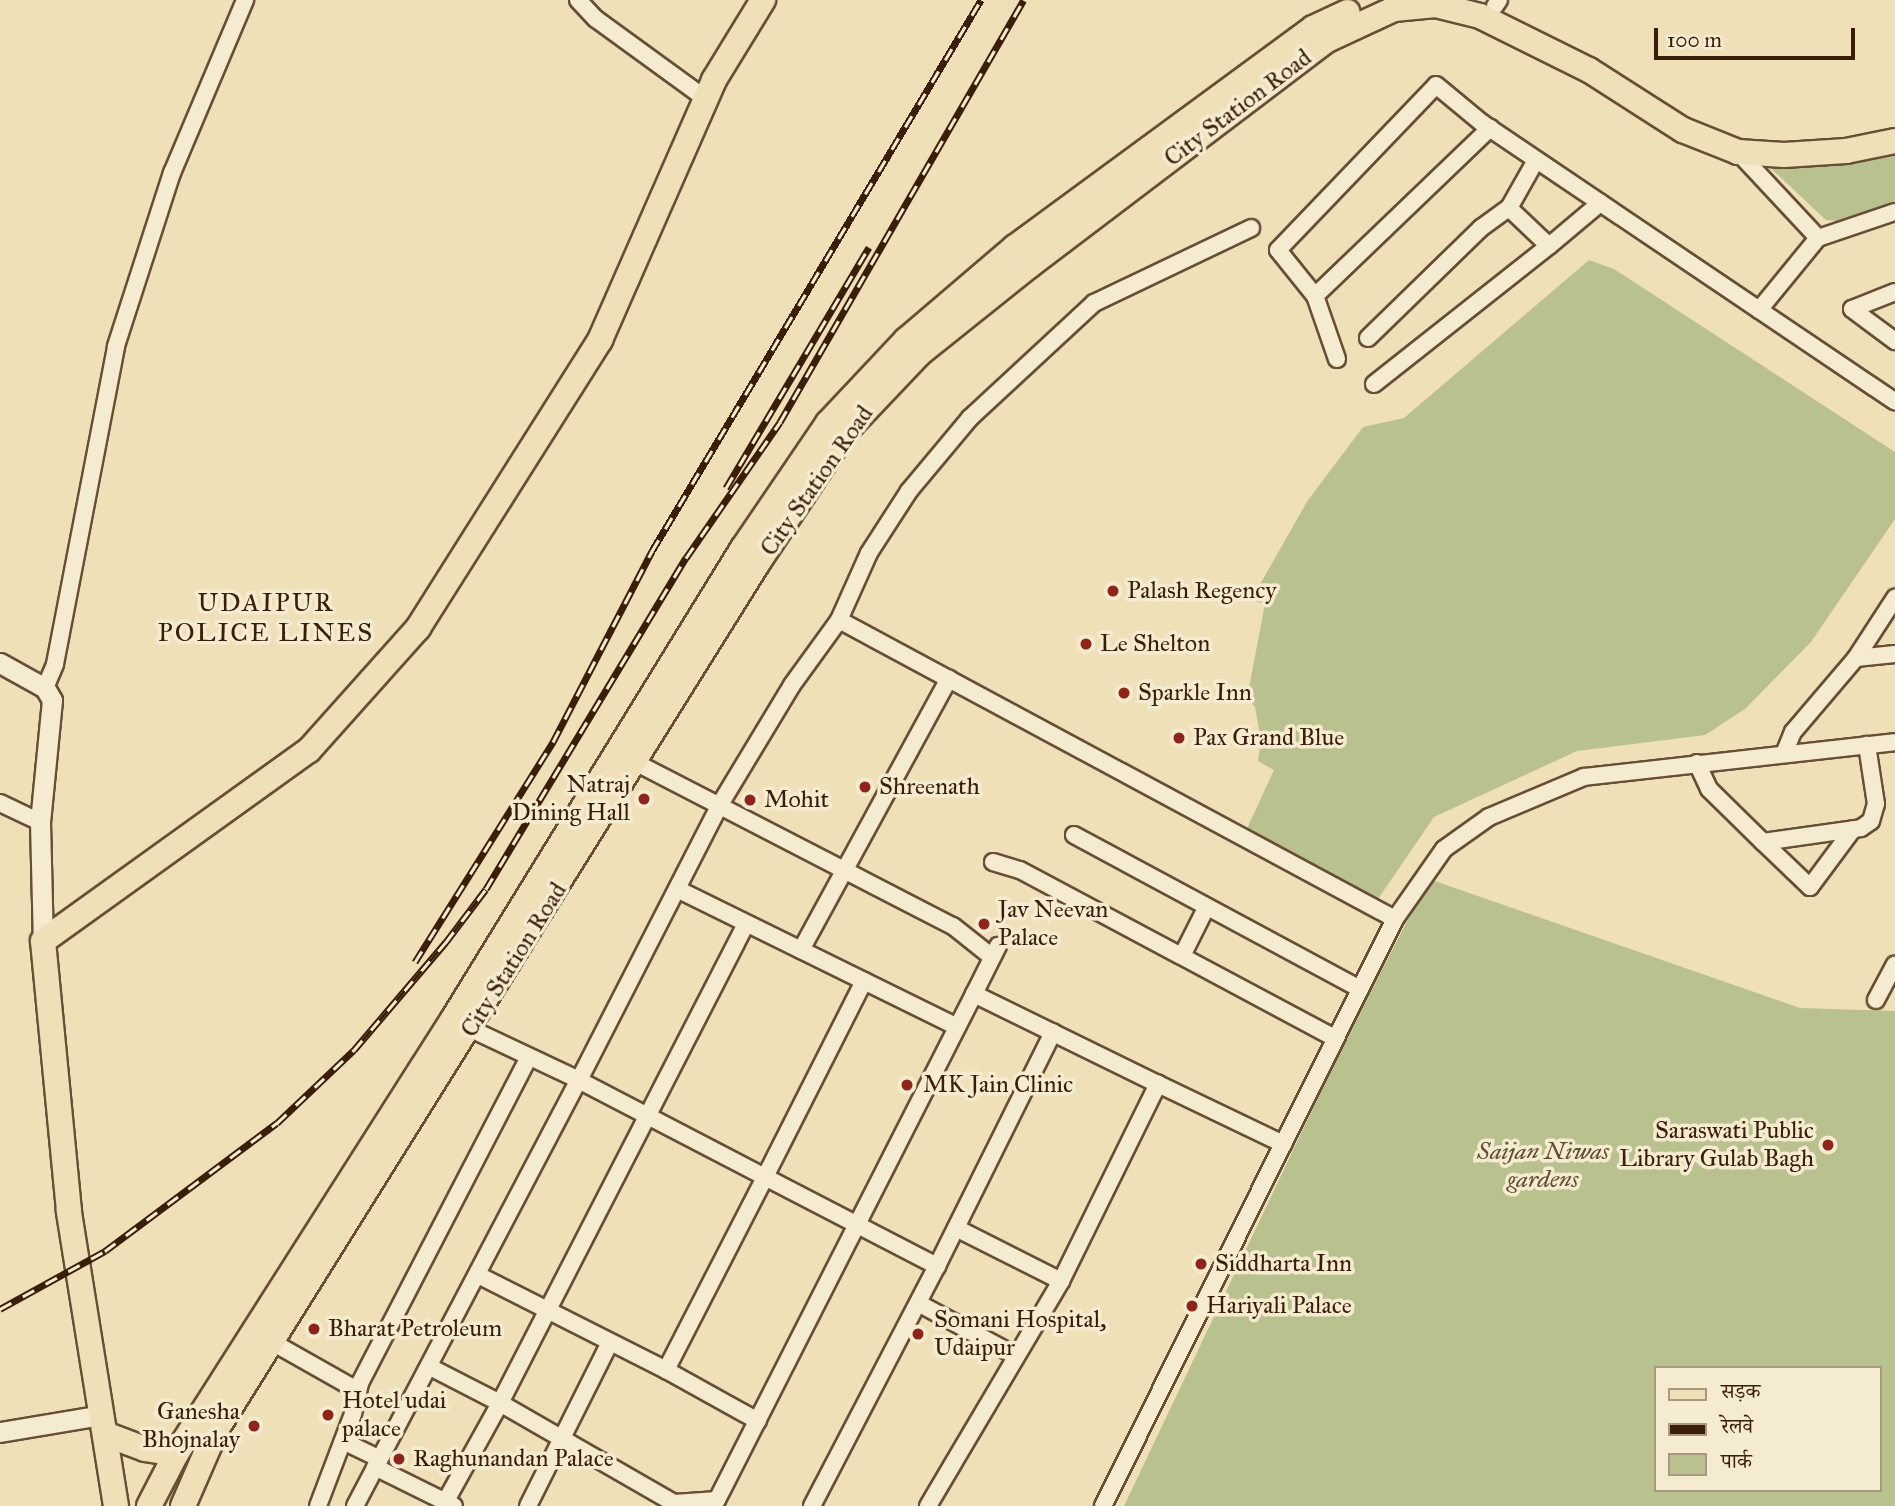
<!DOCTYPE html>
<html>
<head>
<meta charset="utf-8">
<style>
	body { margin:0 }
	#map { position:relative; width:1895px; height:1506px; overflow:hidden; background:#efe0b8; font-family:"IM FELL Great Primer","Noto Serif Devanagari",serif }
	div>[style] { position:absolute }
	.green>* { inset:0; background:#b9c28f }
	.roads { filter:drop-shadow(2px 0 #674e35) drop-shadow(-2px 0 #674e35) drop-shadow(0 2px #674e35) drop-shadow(0 -2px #674e35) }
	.minor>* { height:16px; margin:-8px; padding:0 8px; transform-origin:8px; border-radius:8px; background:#f5ebd1 }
	.tertiary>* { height:19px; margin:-9.5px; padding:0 9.5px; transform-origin:9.5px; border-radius:9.5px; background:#f5ebd1 }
	.primary>* { height:24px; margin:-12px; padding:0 12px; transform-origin:12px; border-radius:12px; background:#efe0b8 }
	.rail>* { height:7px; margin-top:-3.5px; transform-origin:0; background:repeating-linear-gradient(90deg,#f5ebd1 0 13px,#3a1e09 0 26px); box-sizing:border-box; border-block:2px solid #3a1e09 }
	.dots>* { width:19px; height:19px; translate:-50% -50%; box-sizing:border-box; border:4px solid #f5ebd1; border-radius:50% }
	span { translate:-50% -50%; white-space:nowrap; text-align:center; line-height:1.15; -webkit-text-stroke:7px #f5ebd1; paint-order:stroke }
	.street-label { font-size:24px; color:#3a1e09 }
	.poi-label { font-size:24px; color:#3a1e09 }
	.left { translate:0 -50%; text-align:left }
	.right { translate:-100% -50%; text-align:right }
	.park-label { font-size:24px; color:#604f31; font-style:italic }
	.neighbourhood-label { font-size:26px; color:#3a1e09; letter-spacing:2px }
	.legend { position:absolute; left:1654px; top:1366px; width:228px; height:126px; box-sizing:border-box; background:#f5ebd1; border:2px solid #aa9981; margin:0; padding:9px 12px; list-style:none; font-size:21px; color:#3a1e09 }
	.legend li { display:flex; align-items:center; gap:14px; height:35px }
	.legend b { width:35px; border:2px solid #aa9981 }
	.scale { position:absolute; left:1654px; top:28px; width:201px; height:32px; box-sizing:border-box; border:4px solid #3a1e09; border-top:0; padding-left:9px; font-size:21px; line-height:24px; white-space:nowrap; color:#3a1e09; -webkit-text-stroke:5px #f5ebd1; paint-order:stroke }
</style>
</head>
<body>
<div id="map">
	<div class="green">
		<i style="clip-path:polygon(1895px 151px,1895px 202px,1846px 222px,1826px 220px,1763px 161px)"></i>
		<i style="clip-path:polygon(1589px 260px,1614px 269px,1895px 452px,1895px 519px,1811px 642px,1745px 709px,1705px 735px,1577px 751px,1434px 817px,1378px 899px,1245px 833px,1274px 770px,1258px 761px,1261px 740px,1255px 707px,1247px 698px,1265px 604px,1251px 600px,1308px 500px,1363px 427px,1404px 418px)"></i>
		<i style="clip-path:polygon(evenodd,1429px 879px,1800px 1008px,1895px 1011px,1895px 1506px,1124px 1506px,1345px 1041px,1429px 879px,1655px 1368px,1879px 1368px,1879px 1490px,1655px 1490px,1655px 1368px)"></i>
	</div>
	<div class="roads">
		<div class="minor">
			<i style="left:578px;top:0;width:26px;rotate:47deg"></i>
			<i style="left:596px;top:19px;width:136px;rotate:36deg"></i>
			<i style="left:1495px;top:6px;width:7px;rotate:-56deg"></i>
			<i style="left:1737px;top:151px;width:119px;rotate:47deg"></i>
			<i style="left:1818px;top:238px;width:81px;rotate:-18.7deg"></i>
			<i style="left:1509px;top:208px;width:55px;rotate:-60.6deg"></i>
			<i style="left:1895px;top:292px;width:46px;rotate:158.4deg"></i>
			<i style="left:1852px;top:309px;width:54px;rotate:36.7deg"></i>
			<i style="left:1315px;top:296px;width:243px;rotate:-43.8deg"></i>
			<i style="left:1759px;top:310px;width:93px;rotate:-50.7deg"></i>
			<i style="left:1368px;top:338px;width:158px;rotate:-44.2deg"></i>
			<i style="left:1481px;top:228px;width:34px;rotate:-36deg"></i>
			<i style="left:1509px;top:208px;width:55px;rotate:43.5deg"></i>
			<i style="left:1549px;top:246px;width:67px;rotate:-40.1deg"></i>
			<i style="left:1337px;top:359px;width:67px;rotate:-109.2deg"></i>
			<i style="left:1315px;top:296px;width:59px;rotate:-128.8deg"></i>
			<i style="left:1278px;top:250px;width:228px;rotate:-46.2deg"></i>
			<i style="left:1436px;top:85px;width:60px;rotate:39.6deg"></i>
			<i style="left:1482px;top:123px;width:498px;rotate:34deg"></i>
			<i style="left:1374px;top:384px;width:223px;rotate:-38.3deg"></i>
			<i style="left:839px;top:620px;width:631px;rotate:28.27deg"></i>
			<i style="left:1856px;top:658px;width:72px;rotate:-57deg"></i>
			<i style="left:45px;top:688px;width:26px;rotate:-67deg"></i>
			<i style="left:55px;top:664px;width:324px;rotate:-79.1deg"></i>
			<i style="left:116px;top:346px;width:182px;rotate:-72.1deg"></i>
			<i style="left:172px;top:173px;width:188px;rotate:-67.1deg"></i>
			<i style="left:1784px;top:754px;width:24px;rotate:-68deg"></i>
			<i style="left:1793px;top:732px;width:97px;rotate:-49.6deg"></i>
			<i style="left:1856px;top:658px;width:39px;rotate:-6deg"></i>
			<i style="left:625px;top:757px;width:369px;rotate:27.3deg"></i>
			<i style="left:953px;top:926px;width:50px;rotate:38.5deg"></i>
			<i style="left:1697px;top:763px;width:29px;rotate:65deg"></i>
			<i style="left:1709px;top:789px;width:76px;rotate:44.5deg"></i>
			<i style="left:1763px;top:842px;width:99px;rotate:-8.1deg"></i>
			<i style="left:1861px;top:828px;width:12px;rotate:-35deg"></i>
			<i style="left:1871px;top:821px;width:18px;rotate:-74deg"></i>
			<i style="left:1876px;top:804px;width:60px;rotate:-98.7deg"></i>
			<i style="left:0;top:803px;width:44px;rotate:25.4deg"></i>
			<i style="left:1074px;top:835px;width:325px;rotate:28.3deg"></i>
			<i style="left:1763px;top:842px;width:65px;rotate:43.8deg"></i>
			<i style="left:1810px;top:887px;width:72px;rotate:-53.4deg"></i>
			<i style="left:993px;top:862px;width:28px;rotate:17deg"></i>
			<i style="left:1020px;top:870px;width:357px;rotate:28.1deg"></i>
			<i style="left:677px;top:889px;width:312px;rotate:26.2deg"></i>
			<i style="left:801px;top:950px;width:309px;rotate:-61.4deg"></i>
			<i style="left:1182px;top:956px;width:54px;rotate:-63.4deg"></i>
			<i style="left:864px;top:981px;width:220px;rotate:116.8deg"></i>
			<i style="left:765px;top:1177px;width:194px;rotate:27.4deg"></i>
			<i style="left:937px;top:1266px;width:261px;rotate:-63.6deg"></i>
			<i style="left:974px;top:994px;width:54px;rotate:-63.4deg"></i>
			<i style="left:1876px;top:1000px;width:40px;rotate:-62deg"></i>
			<i style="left:956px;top:1228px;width:118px;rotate:26.8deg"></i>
			<i style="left:1061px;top:1281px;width:220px;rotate:-63.8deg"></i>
			<i style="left:1158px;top:1084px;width:139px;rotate:25.6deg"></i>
			<i style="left:478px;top:1275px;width:211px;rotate:26.8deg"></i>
			<i style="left:666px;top:1370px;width:217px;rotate:-62.8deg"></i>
			<i style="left:765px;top:1177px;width:210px;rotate:-152.5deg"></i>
			<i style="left:579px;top:1080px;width:308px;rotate:-62.9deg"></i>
			<i style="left:719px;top:806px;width:141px;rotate:-58.9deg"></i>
			<i style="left:792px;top:685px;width:80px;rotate:-54.1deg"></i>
			<i style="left:839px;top:620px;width:73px;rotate:-65.9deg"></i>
			<i style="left:869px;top:553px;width:74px;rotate:-57.2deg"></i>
			<i style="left:909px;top:491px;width:95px;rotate:-50.1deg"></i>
			<i style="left:970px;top:418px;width:169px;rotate:-42.8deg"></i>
			<i style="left:1094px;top:303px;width:174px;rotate:-25.5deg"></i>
			<i style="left:920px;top:1304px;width:109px;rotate:28.4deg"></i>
			<i style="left:272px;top:1342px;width:98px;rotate:29.5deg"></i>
			<i style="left:430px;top:1367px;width:79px;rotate:27.2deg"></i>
			<i style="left:500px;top:1403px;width:538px;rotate:-62.82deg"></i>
			<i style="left:666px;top:1370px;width:105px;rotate:29deg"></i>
			<i style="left:343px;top:1441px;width:41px;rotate:25.9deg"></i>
			<i style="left:375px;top:1467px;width:88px;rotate:26.3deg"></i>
			<i style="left:318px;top:1506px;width:98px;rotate:-69.2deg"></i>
			<i style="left:353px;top:1414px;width:32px;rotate:-77deg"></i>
			<i style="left:360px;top:1383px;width:367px;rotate:-62.6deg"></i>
			<i style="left:355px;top:1506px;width:481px;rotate:-62.3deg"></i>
			<i style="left:579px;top:1080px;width:119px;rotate:-154.7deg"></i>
			<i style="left:443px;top:1506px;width:118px;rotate:-61deg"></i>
			<i style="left:500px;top:1403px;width:201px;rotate:29.9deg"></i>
			<i style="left:674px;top:1503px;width:43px;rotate:-4deg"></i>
			<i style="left:717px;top:1500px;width:568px;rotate:-63.07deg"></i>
			<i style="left:974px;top:994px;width:205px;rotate:26.1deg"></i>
			<i style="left:528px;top:1506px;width:183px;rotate:-63.4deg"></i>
			<i style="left:812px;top:1506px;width:271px;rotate:-62.5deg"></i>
			<i style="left:928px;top:1506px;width:261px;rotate:-59.4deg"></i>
			<i style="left:1103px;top:1506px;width:656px;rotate:-63.55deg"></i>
			<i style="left:1395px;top:919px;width:85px;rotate:-55deg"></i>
			<i style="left:1444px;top:849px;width:55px;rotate:-35.4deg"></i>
			<i style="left:1489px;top:817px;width:103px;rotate:-22.8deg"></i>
			<i style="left:1584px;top:777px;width:313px;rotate:-6.4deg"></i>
		</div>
		<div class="tertiary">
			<i style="left:0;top:663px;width:51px;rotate:29.1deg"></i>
			<i style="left:45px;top:688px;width:14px;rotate:60deg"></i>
			<i style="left:52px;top:700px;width:123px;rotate:95.6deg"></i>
			<i style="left:40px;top:822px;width:119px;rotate:88.6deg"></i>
			<i style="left:0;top:1432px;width:103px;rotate:-9.5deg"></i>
		</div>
		<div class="primary">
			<i style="left:105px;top:1434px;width:43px;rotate:20.6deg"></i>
			<i style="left:145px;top:1449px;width:31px;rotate:9deg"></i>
			<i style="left:116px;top:1506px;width:299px;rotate:-99.1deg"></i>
			<i style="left:69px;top:1211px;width:271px;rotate:-95.5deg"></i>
			<i style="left:43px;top:941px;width:327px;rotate:-35.7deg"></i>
			<i style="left:309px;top:750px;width:164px;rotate:-48.2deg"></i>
			<i style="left:418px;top:628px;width:341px;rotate:-57.7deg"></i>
			<i style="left:600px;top:340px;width:284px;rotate:-66.3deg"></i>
			<i style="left:714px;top:80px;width:94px;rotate:-58.5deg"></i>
			<i style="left:149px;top:1506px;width:59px;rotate:-62.6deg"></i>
			<i style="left:176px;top:1454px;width:516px;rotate:-57.51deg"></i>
			<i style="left:453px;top:1019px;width:553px;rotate:-58.38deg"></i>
			<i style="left:743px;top:548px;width:151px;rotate:-55.8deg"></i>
			<i style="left:828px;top:423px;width:114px;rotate:-46.8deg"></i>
			<i style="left:906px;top:340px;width:143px;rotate:-40.5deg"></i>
			<i style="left:1015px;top:247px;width:370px;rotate:-36.3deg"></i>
			<i style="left:1313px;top:28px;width:38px;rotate:-25deg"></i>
			<i style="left:183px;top:1506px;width:83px;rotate:-66.5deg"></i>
			<i style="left:216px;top:1430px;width:1025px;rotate:-58deg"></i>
			<i style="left:759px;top:561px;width:155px;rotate:-56.3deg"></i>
			<i style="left:845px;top:432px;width:108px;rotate:-46.5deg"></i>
			<i style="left:919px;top:354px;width:141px;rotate:-38.7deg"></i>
			<i style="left:1029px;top:266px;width:374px;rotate:-37.2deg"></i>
			<i style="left:1327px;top:40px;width:74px;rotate:-24.8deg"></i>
			<i style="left:1394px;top:9px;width:42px;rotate:-5.4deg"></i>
			<i style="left:1436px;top:5px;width:45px;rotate:14deg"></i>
			<i style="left:1480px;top:16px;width:122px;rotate:26.4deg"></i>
			<i style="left:1589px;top:70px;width:112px;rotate:32.6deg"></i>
			<i style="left:1683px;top:130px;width:59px;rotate:21.8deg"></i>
			<i style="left:1738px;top:152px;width:46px;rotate:3.7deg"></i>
			<i style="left:1784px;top:155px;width:62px;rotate:-3.7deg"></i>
			<i style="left:1846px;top:151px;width:50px;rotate:-11.5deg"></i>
		</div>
	</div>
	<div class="rail">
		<i style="left:726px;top:488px;width:280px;rotate:-59.3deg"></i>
		<i style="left:415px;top:962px;width:260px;rotate:-57.9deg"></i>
		<i style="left:553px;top:742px;width:215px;rotate:-62.6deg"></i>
		<i style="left:652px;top:551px;width:642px;rotate:-59.16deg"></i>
		<i style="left:0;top:1309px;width:120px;rotate:-28.9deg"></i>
		<i style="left:105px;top:1251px;width:214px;rotate:-36.7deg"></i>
		<i style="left:277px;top:1123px;width:106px;rotate:-43.5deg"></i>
		<i style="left:354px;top:1050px;width:142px;rotate:-49.6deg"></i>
		<i style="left:446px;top:942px;width:66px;rotate:-53deg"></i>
		<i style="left:486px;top:889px;width:387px;rotate:-58.9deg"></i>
		<i style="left:686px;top:558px;width:165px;rotate:-55.3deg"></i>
		<i style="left:780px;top:422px;width:487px;rotate:-60deg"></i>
	</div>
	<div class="dots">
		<i style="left:1113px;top:591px;background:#8f2418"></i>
		<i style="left:1086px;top:644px;background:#8f2418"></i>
		<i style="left:1124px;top:693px;background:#8f2418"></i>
		<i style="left:1179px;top:738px;background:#8f2418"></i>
		<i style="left:865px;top:787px;background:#8f2418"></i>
		<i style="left:644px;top:799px;background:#8f2418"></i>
		<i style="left:750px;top:800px;background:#8f2418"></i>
		<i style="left:984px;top:924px;background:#8f2418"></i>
		<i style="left:907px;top:1085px;background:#8f2418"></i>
		<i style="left:1828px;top:1145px;background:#8f2418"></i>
		<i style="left:1201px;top:1264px;background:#8f2418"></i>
		<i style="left:1192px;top:1306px;background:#8f2418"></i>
		<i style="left:314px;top:1329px;background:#8f2418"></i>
		<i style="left:918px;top:1334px;background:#8f2418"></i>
		<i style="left:328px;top:1415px;background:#8f2418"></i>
		<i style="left:254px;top:1426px;background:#8f2418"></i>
		<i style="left:399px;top:1459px;background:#8f2418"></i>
	</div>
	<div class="street-label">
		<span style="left:1238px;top:108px;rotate:-37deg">City Station Road</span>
		<span style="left:817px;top:481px;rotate:-55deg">City Station Road</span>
		<span style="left:514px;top:960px;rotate:-58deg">City Station Road</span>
	</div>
	<div class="poi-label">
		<span class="left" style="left:1127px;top:591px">Palash Regency</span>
		<span class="left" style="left:1100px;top:644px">Le Shelton</span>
		<span class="left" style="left:1138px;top:693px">Sparkle Inn</span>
		<span class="left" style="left:1193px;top:738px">Pax Grand Blue</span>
		<span class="right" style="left:630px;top:799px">Natraj<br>Dining Hall</span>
		<span class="left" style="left:879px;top:787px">Shreenath</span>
		<span class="left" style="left:764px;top:800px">Mohit</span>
		<span class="left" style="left:998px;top:924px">Jav Neevan<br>Palace</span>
		<span class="left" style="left:923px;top:1085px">MK Jain Clinic</span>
		<span class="right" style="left:1814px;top:1145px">Saraswati Public<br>Library Gulab Bagh</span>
		<span class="left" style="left:1215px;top:1264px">Siddharta Inn</span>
		<span class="left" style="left:1206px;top:1306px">Hariyali Palace</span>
		<span class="left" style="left:934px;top:1334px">Somani Hospital,<br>Udaipur</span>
		<span class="left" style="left:328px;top:1329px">Bharat Petroleum</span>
		<span class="left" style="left:342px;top:1415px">Hotel udai<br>palace</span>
		<span class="right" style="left:240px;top:1426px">Ganesha<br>Bhojnalay</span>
		<span class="left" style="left:413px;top:1459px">Raghunandan Palace</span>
	</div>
	<div class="park-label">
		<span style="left:1543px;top:1166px">Saijan Niwas<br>gardens</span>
	</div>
	<div class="neighbourhood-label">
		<span style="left:266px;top:618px">UDAIPUR<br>POLICE LINES</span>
	</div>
	<ul class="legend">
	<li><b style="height:9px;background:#efe0b8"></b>सड़क</li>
	<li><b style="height:9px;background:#3a1e09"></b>रेलवे</li>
	<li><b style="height:19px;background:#b9c28f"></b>पार्क</li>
	</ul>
	<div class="scale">100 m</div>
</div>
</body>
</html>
